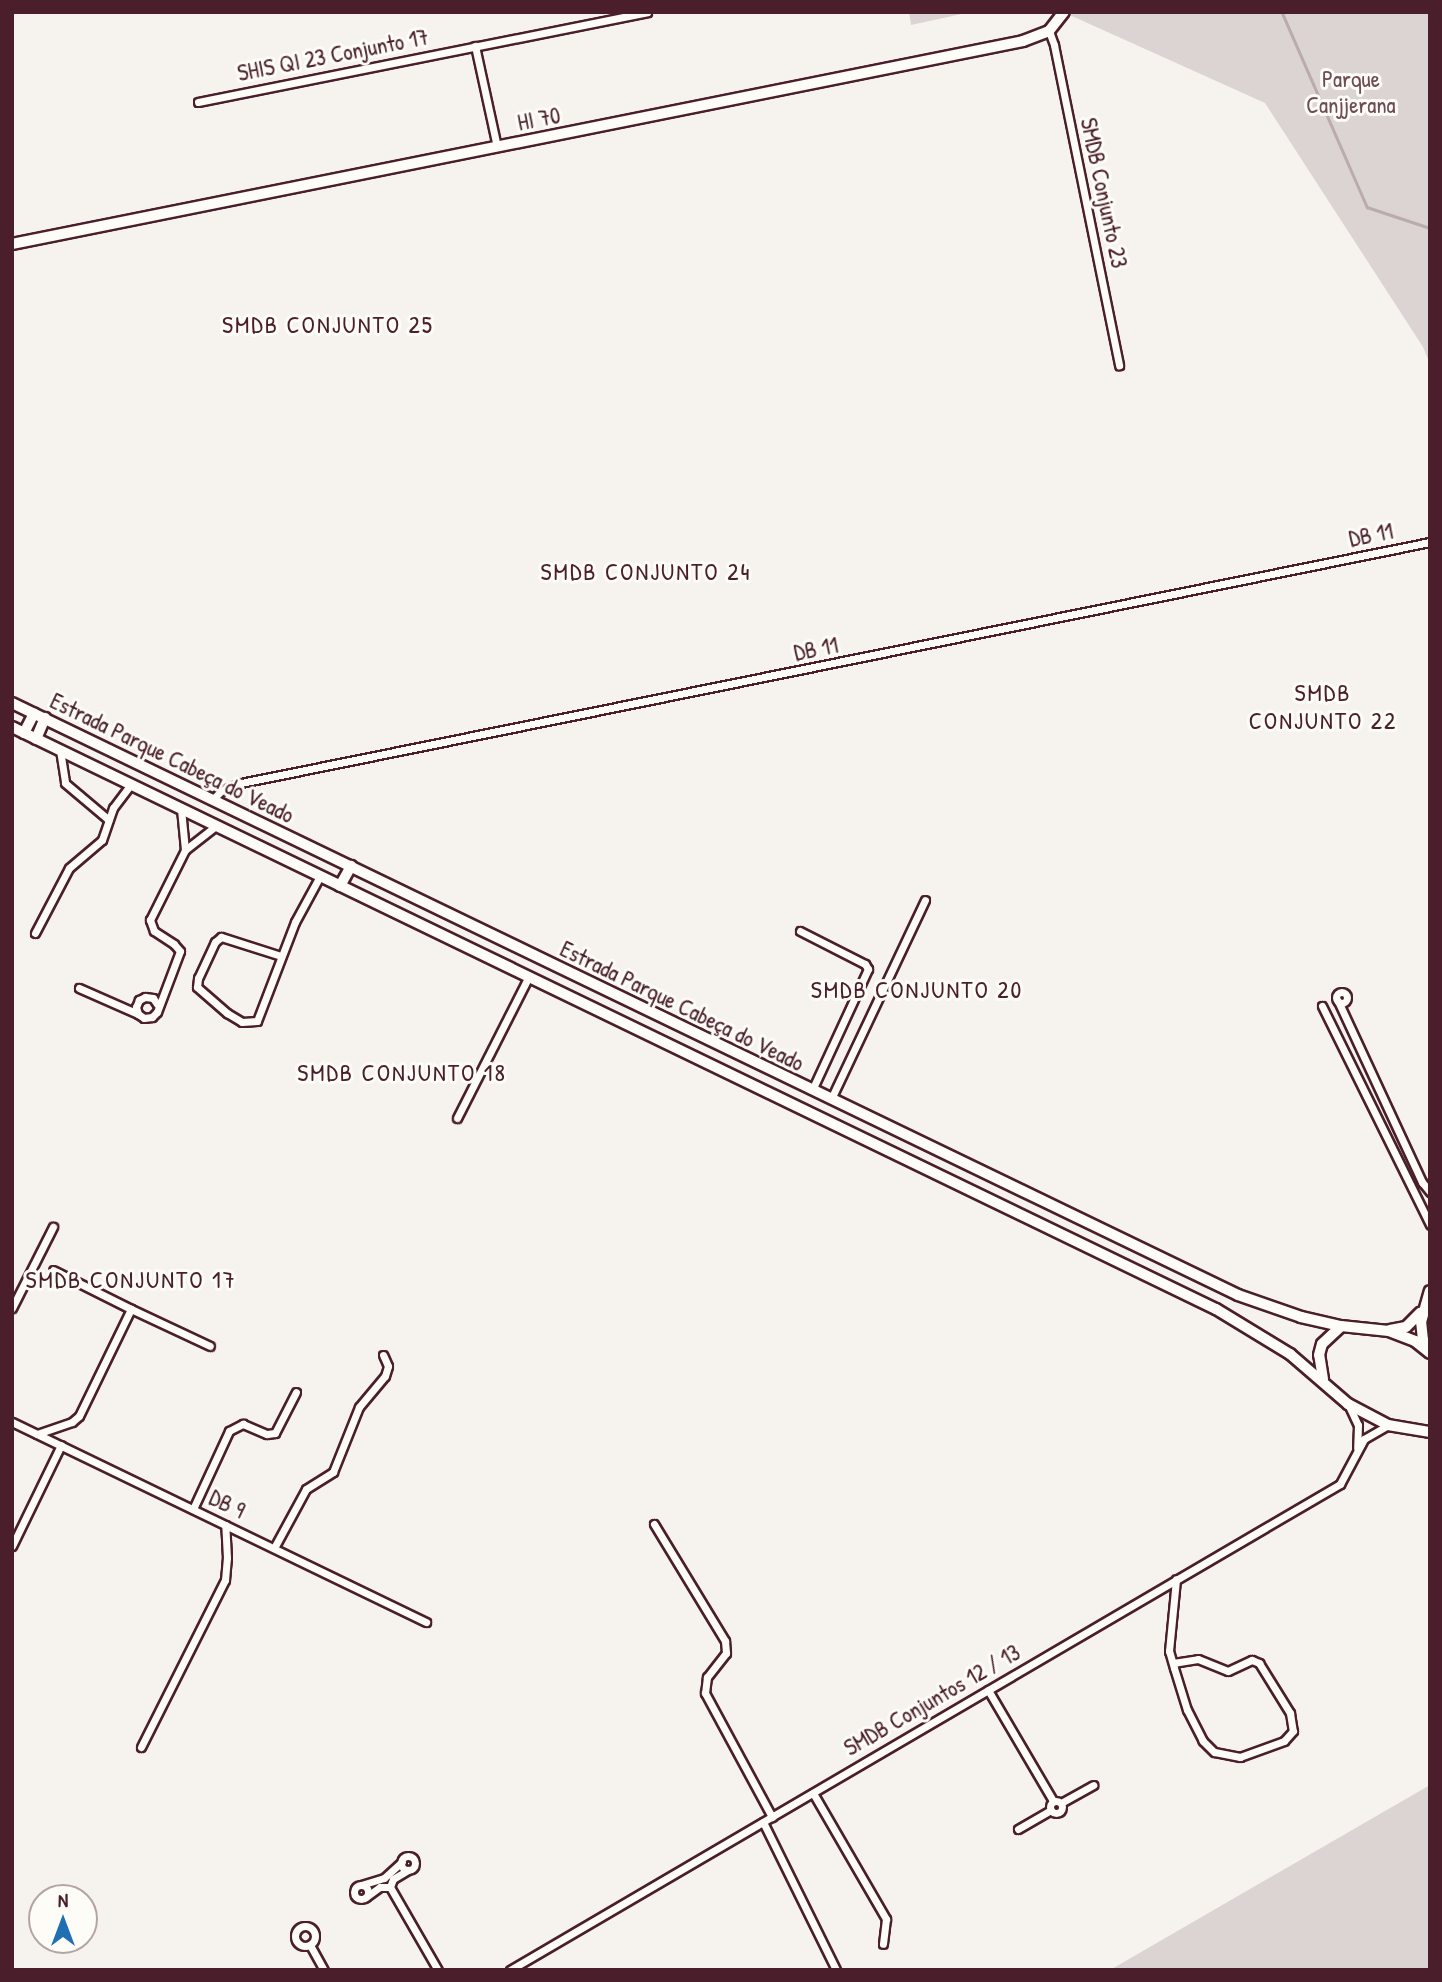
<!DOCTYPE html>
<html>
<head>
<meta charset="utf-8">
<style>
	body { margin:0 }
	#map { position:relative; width:1442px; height:1982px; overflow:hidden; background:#f6f3ef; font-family:"Patrick Hand",sans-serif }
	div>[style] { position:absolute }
	.green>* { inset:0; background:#dcd4d2 }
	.stream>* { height:2.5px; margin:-1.25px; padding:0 1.25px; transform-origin:1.25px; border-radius:1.25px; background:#bbabac }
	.roads { filter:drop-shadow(2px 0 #4a1f2b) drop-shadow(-2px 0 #4a1f2b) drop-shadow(0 2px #4a1f2b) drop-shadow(0 -2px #4a1f2b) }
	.street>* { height:7px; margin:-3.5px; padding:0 3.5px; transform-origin:3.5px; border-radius:3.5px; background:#fdfcf7 }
	.street>.ring { margin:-3.5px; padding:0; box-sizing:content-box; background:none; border:7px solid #fdfcf7; border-radius:50% }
	.secondary>* { height:10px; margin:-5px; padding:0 5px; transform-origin:5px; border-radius:5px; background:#fdfcf7 }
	span { translate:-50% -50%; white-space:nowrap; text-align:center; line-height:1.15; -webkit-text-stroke:6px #fdfcf7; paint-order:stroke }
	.street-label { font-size:23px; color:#4a1f2b }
	.park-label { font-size:23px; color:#6e4c55 }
	.neighbourhood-label { font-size:24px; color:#4a1f2b; letter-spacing:2px }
	.frame { position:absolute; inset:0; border:14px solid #4a1f2b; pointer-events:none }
	.north { position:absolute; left:28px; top:1884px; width:70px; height:70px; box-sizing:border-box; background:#fdfcf7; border:2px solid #b5a4a5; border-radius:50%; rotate:0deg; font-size:19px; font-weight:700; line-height:28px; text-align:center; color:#4a1f2b }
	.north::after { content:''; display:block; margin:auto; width:24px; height:32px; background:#1f6fb2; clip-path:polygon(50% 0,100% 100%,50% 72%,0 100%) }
</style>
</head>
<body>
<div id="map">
	<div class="green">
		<i style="clip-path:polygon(909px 12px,971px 12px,911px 25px)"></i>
		<i style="clip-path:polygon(1063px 12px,1430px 12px,1430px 364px,1423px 347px,1265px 103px)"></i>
		<i style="clip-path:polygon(1430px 1785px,1430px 1970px,1110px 1970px)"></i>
	</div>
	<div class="stream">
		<i style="left:1282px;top:12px;width:213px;rotate:66.4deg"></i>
		<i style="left:1367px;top:207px;width:66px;rotate:18.4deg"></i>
	</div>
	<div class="roads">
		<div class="street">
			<i style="left:1049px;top:31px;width:15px;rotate:70deg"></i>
			<i style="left:1054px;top:45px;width:327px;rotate:78.5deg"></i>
			<i style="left:475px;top:46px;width:103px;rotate:77.7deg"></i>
			<i style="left:198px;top:102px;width:458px;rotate:-11.3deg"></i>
			<i style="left:60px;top:750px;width:33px;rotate:81deg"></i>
			<i style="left:65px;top:783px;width:57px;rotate:40.1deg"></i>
			<i style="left:213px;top:799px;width:11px;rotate:-45deg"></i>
			<i style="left:221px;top:791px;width:22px;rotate:-22deg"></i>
			<i style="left:241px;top:783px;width:1213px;rotate:-11.46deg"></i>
			<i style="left:181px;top:809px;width:41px;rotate:84.4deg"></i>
			<i style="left:800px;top:931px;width:73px;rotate:26.9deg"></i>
			<i style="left:865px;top:964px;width:6px;rotate:59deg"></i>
			<i style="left:868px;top:969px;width:133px;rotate:114.8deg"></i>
			<i style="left:35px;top:933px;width:73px;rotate:-62.4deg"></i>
			<i style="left:69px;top:868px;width:43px;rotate:-40.3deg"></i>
			<i style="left:102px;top:840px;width:34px;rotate:-71deg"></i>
			<i style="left:113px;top:808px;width:30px;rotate:-53deg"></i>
			<i style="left:281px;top:956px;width:63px;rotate:-162.4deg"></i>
			<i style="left:221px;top:937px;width:8px;rotate:140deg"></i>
			<i style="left:215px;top:942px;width:40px;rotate:115deg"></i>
			<i style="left:198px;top:978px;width:9px;rotate:96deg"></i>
			<i style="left:197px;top:987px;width:40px;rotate:41deg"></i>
			<i style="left:227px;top:1013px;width:17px;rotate:31deg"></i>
			<i style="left:242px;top:1022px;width:15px;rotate:-4deg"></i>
			<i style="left:257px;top:1021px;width:106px;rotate:-69deg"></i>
			<i style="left:295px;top:922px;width:52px;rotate:-61.5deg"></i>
			<i style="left:79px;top:988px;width:64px;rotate:23.8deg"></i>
			<i class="ring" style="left:1336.5px;top:992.5px;width:4px;height:4px"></i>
			<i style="left:1338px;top:1001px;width:200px;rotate:65.1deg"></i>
			<i style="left:1422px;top:1182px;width:13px;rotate:51deg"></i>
			<i style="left:157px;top:1004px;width:7px;rotate:-124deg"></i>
			<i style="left:153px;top:998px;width:8px;rotate:-173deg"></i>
			<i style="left:145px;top:997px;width:7px;rotate:153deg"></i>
			<i style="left:139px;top:1000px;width:8px;rotate:113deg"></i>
			<i style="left:136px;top:1007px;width:7px;rotate:74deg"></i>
			<i style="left:138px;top:1014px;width:7px;rotate:34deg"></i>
			<i style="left:144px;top:1018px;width:8px;rotate:-7deg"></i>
			<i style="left:152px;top:1017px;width:7px;rotate:-45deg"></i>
			<i style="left:157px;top:1012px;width:65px;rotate:-69.3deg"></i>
			<i style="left:180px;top:951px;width:9px;rotate:-131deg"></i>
			<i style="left:174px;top:944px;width:24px;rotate:-147deg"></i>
			<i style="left:154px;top:931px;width:12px;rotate:-110deg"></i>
			<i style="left:150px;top:920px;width:78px;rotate:-63.4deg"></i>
			<i style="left:185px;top:850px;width:39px;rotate:-38deg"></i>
			<i style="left:1322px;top:1006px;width:244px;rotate:63.7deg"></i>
			<i style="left:831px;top:1099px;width:220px;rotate:-64.7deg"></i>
			<i style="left:457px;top:1118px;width:159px;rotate:-63.1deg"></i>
			<i style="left:12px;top:1308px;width:91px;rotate:-63.2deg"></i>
			<i style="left:131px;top:1309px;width:87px;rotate:25.1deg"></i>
			<i style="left:1349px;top:1406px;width:21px;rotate:65deg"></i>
			<i style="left:1358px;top:1425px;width:23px;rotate:92deg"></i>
			<i style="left:12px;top:1422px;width:460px;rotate:25.8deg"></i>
			<i style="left:37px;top:1434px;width:37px;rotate:-19deg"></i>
			<i style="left:72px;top:1422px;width:9px;rotate:-41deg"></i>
			<i style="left:79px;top:1416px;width:119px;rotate:-64.1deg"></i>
			<i style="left:131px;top:1309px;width:87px;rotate:-153.4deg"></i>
			<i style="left:193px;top:1509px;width:86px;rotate:-65.2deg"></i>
			<i style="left:229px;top:1431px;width:16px;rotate:-27deg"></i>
			<i style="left:243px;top:1424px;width:26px;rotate:23deg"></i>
			<i style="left:267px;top:1434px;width:8px;rotate:-7deg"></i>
			<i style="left:275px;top:1433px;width:46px;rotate:-62.9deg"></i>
			<i style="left:654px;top:1524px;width:137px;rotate:58.7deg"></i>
			<i style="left:725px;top:1641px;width:12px;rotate:85deg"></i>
			<i style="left:726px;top:1653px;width:31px;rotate:128deg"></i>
			<i style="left:707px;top:1677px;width:16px;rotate:97deg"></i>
			<i style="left:705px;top:1693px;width:141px;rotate:61.6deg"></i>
			<i style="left:12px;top:1546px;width:112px;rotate:-64.1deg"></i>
			<i style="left:274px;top:1548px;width:67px;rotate:-61.5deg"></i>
			<i style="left:306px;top:1489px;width:32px;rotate:-32deg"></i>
			<i style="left:333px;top:1472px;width:70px;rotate:-68.2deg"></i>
			<i style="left:359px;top:1407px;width:40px;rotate:-50deg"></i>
			<i style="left:385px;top:1376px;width:10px;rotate:-73deg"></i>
			<i style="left:388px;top:1366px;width:12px;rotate:-114deg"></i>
			<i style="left:1173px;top:1663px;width:25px;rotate:-9deg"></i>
			<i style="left:1198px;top:1659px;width:32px;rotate:22deg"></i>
			<i style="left:1228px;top:1671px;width:26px;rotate:-25deg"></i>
			<i style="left:1252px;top:1660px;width:8px;rotate:23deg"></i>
			<i style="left:1259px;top:1663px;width:59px;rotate:58.2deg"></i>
			<i style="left:1290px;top:1713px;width:18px;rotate:81deg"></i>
			<i style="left:1293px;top:1731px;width:13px;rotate:132deg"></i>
			<i style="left:1284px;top:1741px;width:47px;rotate:160deg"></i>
			<i style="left:1240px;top:1757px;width:26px;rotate:-169deg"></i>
			<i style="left:1214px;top:1752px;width:16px;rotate:-135deg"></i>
			<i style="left:1203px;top:1741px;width:35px;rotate:-117deg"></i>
			<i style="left:1187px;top:1710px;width:44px;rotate:-107.2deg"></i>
			<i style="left:1174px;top:1668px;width:18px;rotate:-106deg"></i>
			<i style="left:1169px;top:1651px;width:72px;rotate:-84.4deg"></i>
			<i style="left:988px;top:1690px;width:129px;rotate:59.6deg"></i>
			<i style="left:141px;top:1747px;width:187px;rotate:-63.3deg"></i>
			<i style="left:225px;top:1580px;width:22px;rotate:-85deg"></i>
			<i style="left:227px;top:1558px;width:33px;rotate:-93deg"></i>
			<i style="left:813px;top:1793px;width:146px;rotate:59.9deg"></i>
			<i style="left:886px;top:1919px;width:25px;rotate:97deg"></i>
			<i class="ring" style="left:1050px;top:1801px;width:5px;height:5px"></i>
			<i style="left:1061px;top:1803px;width:37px;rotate:-29deg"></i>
			<i style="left:763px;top:1822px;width:165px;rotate:63.7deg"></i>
			<i style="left:1018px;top:1829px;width:38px;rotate:-30deg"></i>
			<i class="ring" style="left:401px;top:1856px;width:7px;height:7px"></i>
			<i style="left:408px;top:1870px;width:17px;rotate:149deg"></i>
			<i style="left:393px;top:1879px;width:9px;rotate:111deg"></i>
			<i style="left:390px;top:1887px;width:96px;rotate:60deg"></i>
			<i style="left:361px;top:1885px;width:24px;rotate:-17deg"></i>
			<i style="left:384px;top:1878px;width:24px;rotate:-42deg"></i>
			<i class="ring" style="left:354px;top:1885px;width:7px;height:7px"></i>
			<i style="left:366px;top:1897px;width:17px;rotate:-36deg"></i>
			<i style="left:380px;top:1887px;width:10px"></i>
			<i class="ring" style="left:295px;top:1926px;width:13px;height:13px"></i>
			<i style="left:310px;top:1945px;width:29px;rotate:61deg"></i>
			<i style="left:510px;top:1970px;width:962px;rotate:-30.35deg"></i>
			<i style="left:1340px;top:1484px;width:51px;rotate:-61.9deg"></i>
			<i style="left:1364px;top:1439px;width:28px;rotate:-30deg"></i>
		</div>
		<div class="secondary">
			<i style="left:12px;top:244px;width:1031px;rotate:-11.35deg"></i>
			<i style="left:1023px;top:41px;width:28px;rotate:-21deg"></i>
			<i style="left:1049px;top:31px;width:24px;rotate:-52deg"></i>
			<i style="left:12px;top:703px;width:1361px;rotate:25.77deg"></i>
			<i style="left:1238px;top:1295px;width:67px;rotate:19.2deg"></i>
			<i style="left:1301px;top:1317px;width:41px;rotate:12.7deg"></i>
			<i style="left:12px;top:727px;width:1337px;rotate:25.8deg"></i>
			<i style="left:1216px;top:1309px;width:87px;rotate:31.3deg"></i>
			<i style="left:1290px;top:1354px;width:77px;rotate:40.8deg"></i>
			<i style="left:1348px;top:1404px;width:45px;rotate:27.7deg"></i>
			<i style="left:1388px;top:1425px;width:43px;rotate:9.5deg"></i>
			<i style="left:24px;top:733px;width:22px;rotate:-63deg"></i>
			<i style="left:36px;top:739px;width:23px;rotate:-67deg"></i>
			<i style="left:340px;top:886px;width:23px;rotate:-61deg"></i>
			<i style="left:1390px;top:1330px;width:16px;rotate:-11deg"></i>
			<i style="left:1406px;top:1327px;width:20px;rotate:-45deg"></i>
			<i style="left:1429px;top:1350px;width:12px;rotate:-121deg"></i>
			<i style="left:1423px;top:1340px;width:18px;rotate:-96deg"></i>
			<i style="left:1421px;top:1322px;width:32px;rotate:-74deg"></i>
			<i style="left:1323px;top:1379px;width:24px;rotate:-99deg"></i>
			<i style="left:1319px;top:1355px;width:11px;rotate:-75deg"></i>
			<i style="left:1322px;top:1344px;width:26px;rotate:-43deg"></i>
			<i style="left:1341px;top:1326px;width:48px;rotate:5.9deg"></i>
			<i style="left:1389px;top:1331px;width:28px;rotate:21deg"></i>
			<i style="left:1415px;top:1341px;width:19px;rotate:39deg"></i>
		</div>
	</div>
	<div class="street-label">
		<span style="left:333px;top:55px;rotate:-11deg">SHIS QI 23 Conjunto 17</span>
		<span style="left:539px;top:119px;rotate:-11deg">HI 70</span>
		<span style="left:1104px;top:193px;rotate:78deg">SMDB Conjunto 23</span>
		<span style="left:1371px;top:535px;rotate:-11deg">DB 11</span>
		<span style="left:816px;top:649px;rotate:-11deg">DB 11</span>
		<span style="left:172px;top:758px;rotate:26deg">Estrada Parque Cabeça do Veado</span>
		<span style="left:682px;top:1006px;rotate:26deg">Estrada Parque Cabeça do Veado</span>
		<span style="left:227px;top:1504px;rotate:26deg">DB 9</span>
		<span style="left:932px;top:1700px;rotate:-30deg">SMDB Conjuntos 12 / 13</span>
	</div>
	<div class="park-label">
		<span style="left:1351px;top:92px">Parque<br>Canjjerana</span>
	</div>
	<div class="neighbourhood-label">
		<span style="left:328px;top:325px">SMDB CONJUNTO 25</span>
		<span style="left:646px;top:572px">SMDB CONJUNTO 24</span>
		<span style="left:1323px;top:707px">SMDB<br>CONJUNTO 22</span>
		<span style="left:917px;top:990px">SMDB CONJUNTO 20</span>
		<span style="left:402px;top:1073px">SMDB CONJUNTO 18</span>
		<span style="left:131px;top:1280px">SMDB CONJUNTO 17</span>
	</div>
	<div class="frame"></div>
	<div class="north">N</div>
</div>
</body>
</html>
